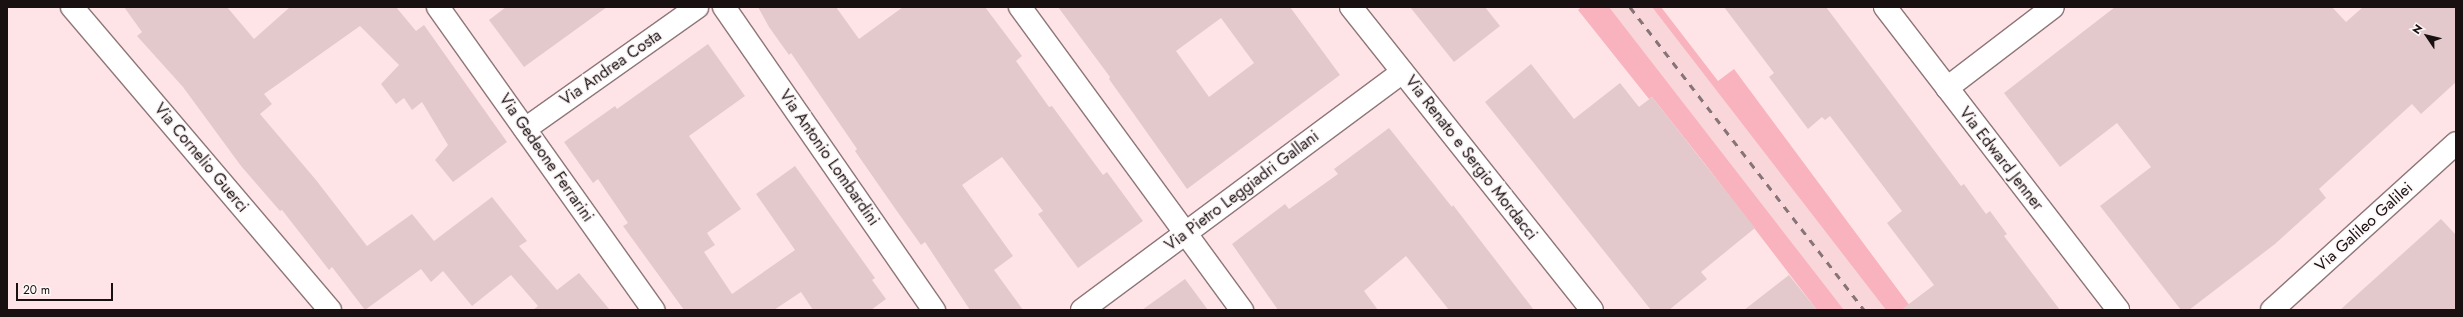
<!DOCTYPE html>
<html>
<head>
<meta charset="utf-8">
<style>
	body { margin:0 }
	#map { position:relative; width:2463px; height:317px; overflow:hidden; background:#ffe4e7; font-family:Jost,sans-serif }
	div>[style] { position:absolute }
	.built>* { inset:0; background:#f9d6da }
	.green>* { inset:0; background:#f8b3be }
	.building>* { inset:0; background:#e3c9cc }
	.roads { filter:drop-shadow(1px 0 #8e7679) drop-shadow(-1px 0 #8e7679) drop-shadow(0 1px #8e7679) drop-shadow(0 -1px #8e7679) }
	.minor>* { height:22px; margin:-11px; padding:0 11px; transform-origin:11px; border-radius:11px; background:#fff }
	.rail>* { height:3px; margin-top:-1.5px; transform-origin:0; background:repeating-linear-gradient(90deg,#867476 0 7px,transparent 0 14px) }
	span { translate:-50% -50%; white-space:nowrap; text-align:center; line-height:1.15; -webkit-text-stroke:3.5px #fdf7f8; paint-order:stroke }
	.street-label { font-size:16px; color:#191011 }
	.frame { position:absolute; inset:0; border:8px solid #191011; pointer-events:none }
	.north { position:absolute; left:2407px; top:16px; width:40px; height:40px; -webkit-text-stroke:3px #fdf7f8; paint-order:stroke; rotate:305deg; font-size:11px; font-weight:700; line-height:16px; text-align:center; color:#191011 }
	.north::after { content:''; display:block; margin:auto; width:14px; height:18px; background:#191011; clip-path:polygon(50% 0,100% 100%,50% 72%,0 100%) }
	.scale { position:absolute; left:16px; top:283px; width:97px; height:18px; box-sizing:border-box; border:2px solid #191011; border-top:0; padding-left:5px; font-size:12px; line-height:14px; white-space:nowrap; color:#191011; -webkit-text-stroke:3px #fdf7f8; paint-order:stroke }
</style>
</head>
<body>
<div id="map">
	<div class="built">
		<i style="clip-path:polygon(1609px 7px,1652px 7px,1886px 310px,1844px 310px)"></i>
	</div>
	<div class="green">
		<i style="clip-path:polygon(1581px 7px,1609px 7px,1844px 310px,1817px 310px,1705px 164px,1652px 97px,1649px 99px,1578px 10px)"></i>
		<i style="clip-path:polygon(1652px 7px,1661px 7px,1718px 81px,1734px 69px,1913px 310px,1886px 310px)"></i>
	</div>
	<div class="building">
		<i style="clip-path:polygon(124px 7px,227px 7px,254px 39px,290px 7px,396px 7px,416px 31px,424px 25px,507px 142px,453px 182px,435px 160px,448px 145px,422px 102px,412px 110px,404px 98px,396px 104px,381px 84px,399px 65px,360px 26px,264px 94px,272px 104px,260px 114px,316px 180px,367px 246px,412px 214px,434px 241px,492px 197px,527px 241px,519px 246px,557px 290px,579px 273px,610px 310px,533px 310px,538px 306px,511px 275px,472px 306px,443px 271px,431px 282px,421px 269px,365px 310px,332px 267px,329px 270px,282px 210px,280px 211px,241px 166px,183px 87px,137px 36px,142px 32px)"></i>
		<i style="clip-path:polygon(506px 7px,607px 7px,524px 67px,489px 20px)"></i>
		<i style="clip-path:polygon(758px 7px,836px 7px,859px 39px,903px 7px,985px 7px,1022px 56px,1016px 61px,1049px 107px,1052px 106px,1103px 175px,1107px 172px,1143px 221px,1078px 268px,1038px 214px,1043px 211px,1002px 157px,962px 185px,1013px 256px,994px 270px,1023px 310px,970px 310px,925px 242px,921px 245px,894px 207px,855px 151px,857px 149px,791px 53px,789px 55px,769px 27px)"></i>
		<i style="clip-path:polygon(evenodd,1058px 7px,1290px 7px,1340px 75px,1187px 189px,1109px 79px,1110px 77px,1058px 7px,1221px 18px,1254px 63px,1209px 97px,1176px 51px,1221px 18px)"></i>
		<i style="clip-path:polygon(1410px 7px,1485px 7px,1500px 26px,1454px 62px)"></i>
		<i style="clip-path:polygon(1724px 7px,1826px 7px,1961px 186px,1964px 184px,1986px 214px,1990px 211px,2007px 234px,2004px 236px,2060px 310px,1901px 310px,1934px 285px,1887px 223px,1902px 211px,1830px 116px,1825px 120px,1822px 117px,1808px 129px,1769px 77px,1774px 73px)"></i>
		<i style="clip-path:polygon(2115px 7px,2332px 7px,2346px 22px,2363px 7px,2456px 7px,2456px 82px,2421px 114px,2412px 104px,2319px 189px,2326px 198px,2275px 244px,2189px 310px,2181px 310px,2100px 206px,2151px 167px,2117px 123px,2060px 167px,2004px 93px)"></i>
		<i style="clip-path:polygon(708px 44px,745px 96px,689px 136px,741px 209px,707px 233px,715px 245px,704px 252px,732px 294px,795px 250px,756px 194px,795px 166px,875px 278px,872px 280px,886px 299px,871px 310px,813px 310px,801px 292px,774px 310px,684px 310px,623px 226px,628px 223px,598px 179px,593px 183px,564px 142px,615px 106px,617px 109px)"></i>
		<i style="clip-path:polygon(1531px 64px,1574px 119px,1620px 83px,1639px 107px,1652px 97px,1755px 228px,1701px 272px,1707px 279px,1669px 310px,1651px 310px,1485px 102px)"></i>
		<i style="clip-path:polygon(1389px 128px,1452px 207px,1453px 205px,1534px 310px,1449px 310px,1406px 256px,1364px 291px,1378px 310px,1278px 310px,1232px 244px,1285px 204px,1289px 209px,1338px 174px,1334px 169px)"></i>
		<i style="clip-path:polygon(2441px 219px,2456px 235px,2456px 310px,2340px 310px)"></i>
		<i style="clip-path:polygon(1789px 275px,1817px 310px,1744px 310px)"></i>
		<i style="clip-path:polygon(1185px 279px,1208px 310px,1142px 310px)"></i>
	</div>
	<div class="roads">
		<div class="minor">
			<i style="left:72px;top:7px;width:398px;rotate:49.6deg"></i>
			<i style="left:438px;top:7px;width:372px;rotate:54.6deg"></i>
			<i style="left:724px;top:7px;width:369px;rotate:55.3deg"></i>
			<i style="left:1020px;top:7px;width:376px;rotate:53.8deg"></i>
			<i style="left:1351px;top:7px;width:387px;rotate:51.5deg"></i>
			<i style="left:1885px;top:7px;width:382px;rotate:52.4deg"></i>
			<i style="left:1947px;top:88px;width:133px;rotate:-37.4deg"></i>
			<i style="left:525px;top:129px;width:211px;rotate:-35.3deg"></i>
			<i style="left:1082px;top:310px;width:399px;rotate:-36.6deg"></i>
			<i style="left:2272px;top:310px;width:248px;rotate:-42.2deg"></i>
		</div>
	</div>
	<div class="rail">
		<i style="left:1630px;top:7px;width:383px;rotate:52.3deg"></i>
	</div>
	<div class="street-label">
		<span style="left:611px;top:68px;rotate:-35deg">Via Andrea Costa</span>
		<span style="left:201px;top:158px;rotate:50deg">Via Cornelio Guerci</span>
		<span style="left:546px;top:158px;rotate:55deg">Via Gedeone Ferrarini</span>
		<span style="left:829px;top:158px;rotate:55deg">Via Antonio Lombardini</span>
		<span style="left:1471px;top:158px;rotate:52deg">Via Renato e Sergio Mordacci</span>
		<span style="left:2001px;top:159px;rotate:52deg">Via Edward Jenner</span>
		<span style="left:1242px;top:191px;rotate:-37deg">Via Pietro Leggiadri Gallani</span>
		<span style="left:2364px;top:227px;rotate:-42deg">Via Galileo Galilei</span>
	</div>
	<div class="frame"></div>
	<div class="north">N</div>
	<div class="scale">20 m</div>
</div>
</body>
</html>
